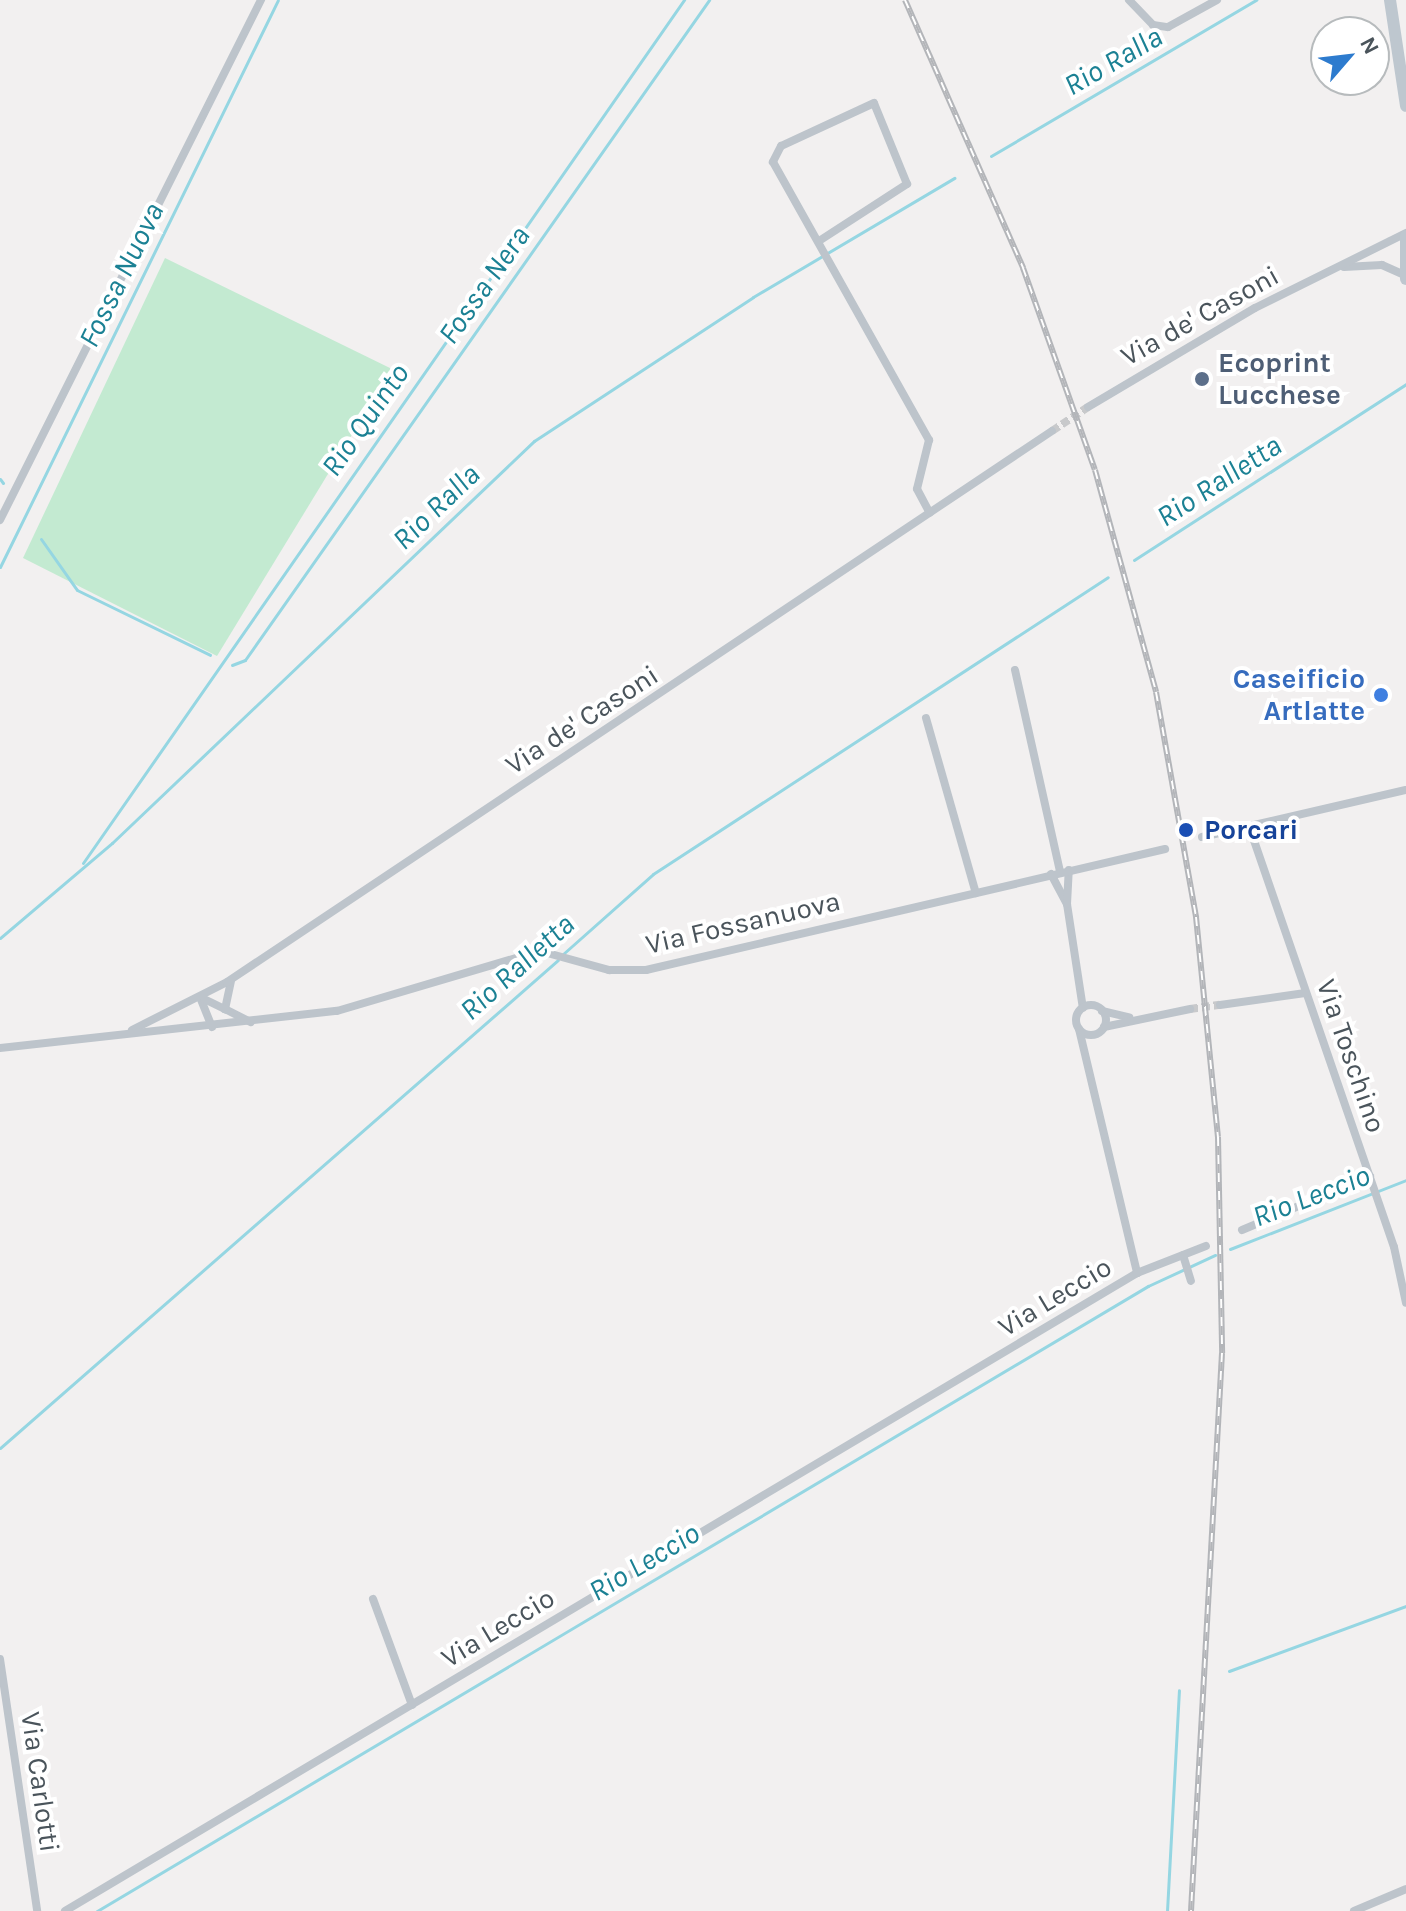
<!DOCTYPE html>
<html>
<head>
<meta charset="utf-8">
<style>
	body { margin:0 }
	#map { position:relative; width:1406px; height:1911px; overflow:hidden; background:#f2f0f0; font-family:Karla,sans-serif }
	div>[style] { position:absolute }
	.green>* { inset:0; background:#c3ead1 }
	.stream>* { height:3px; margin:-1.5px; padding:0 1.5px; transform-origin:1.5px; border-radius:1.5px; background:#95d6e2 }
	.street-tunnel>* { height:8px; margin-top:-4px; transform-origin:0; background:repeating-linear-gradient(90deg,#c8c9cb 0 8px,transparent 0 12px) }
	.street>* { height:8px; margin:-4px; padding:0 4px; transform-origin:4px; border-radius:4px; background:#bdc4cb }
	.street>.ring { margin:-4px; padding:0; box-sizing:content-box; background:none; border:8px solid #bdc4cb; border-radius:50% }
	.secondary>* { height:12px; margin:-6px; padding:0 6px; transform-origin:6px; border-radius:6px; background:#bec7cf }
	.rail>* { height:6px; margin-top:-3px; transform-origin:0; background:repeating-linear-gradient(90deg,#fff 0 9px,#b3b5b9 0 18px); box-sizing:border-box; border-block:2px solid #b3b5b9 }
	.dots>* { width:22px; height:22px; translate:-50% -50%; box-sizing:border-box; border:4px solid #fff; border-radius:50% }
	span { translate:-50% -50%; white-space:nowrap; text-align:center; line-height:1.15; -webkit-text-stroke:8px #fff; paint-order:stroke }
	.street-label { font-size:28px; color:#4a545b }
	.service-label { font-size:28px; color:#4e5e75; font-weight:700 }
	.left { translate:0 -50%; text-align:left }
	.shop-label { font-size:28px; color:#366cbe; font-weight:700 }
	.right { translate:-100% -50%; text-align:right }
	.transit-label { font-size:28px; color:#164399; font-weight:700 }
	.water-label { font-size:30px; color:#1b8194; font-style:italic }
	.north { position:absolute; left:1310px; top:16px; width:80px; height:80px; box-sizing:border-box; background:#fff; border:2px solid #b7bbbd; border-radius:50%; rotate:62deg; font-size:22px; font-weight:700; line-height:32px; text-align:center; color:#4a545b }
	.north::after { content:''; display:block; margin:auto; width:28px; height:36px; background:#2d7bce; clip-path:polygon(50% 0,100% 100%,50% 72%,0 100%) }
</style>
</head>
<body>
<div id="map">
	<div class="green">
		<i style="clip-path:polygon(165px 258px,392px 369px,217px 656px,23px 558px)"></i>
	</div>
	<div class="stream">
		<i style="left:991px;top:156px;width:308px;rotate:-30.5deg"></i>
		<i style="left:0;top:479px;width:5px;rotate:53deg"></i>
		<i style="left:41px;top:539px;width:62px;rotate:54.8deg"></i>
		<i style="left:77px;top:590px;width:148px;rotate:26deg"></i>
		<i style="left:1134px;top:560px;width:324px;rotate:-32.9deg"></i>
		<i style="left:0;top:567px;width:631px;rotate:-63.88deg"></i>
		<i style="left:232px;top:665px;width:14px;rotate:-21deg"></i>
		<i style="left:245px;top:660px;width:807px;rotate:-54.89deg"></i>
		<i style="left:83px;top:863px;width:1052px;rotate:-55.15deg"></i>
		<i style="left:0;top:938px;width:147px;rotate:-40.3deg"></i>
		<i style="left:112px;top:843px;width:583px;rotate:-43.61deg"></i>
		<i style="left:534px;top:441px;width:262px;rotate:-33.3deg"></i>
		<i style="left:753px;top:297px;width:234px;rotate:-30.6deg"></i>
		<i style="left:563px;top:954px;width:120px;rotate:-41.6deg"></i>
		<i style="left:653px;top:874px;width:543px;rotate:-33.13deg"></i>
		<i style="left:1230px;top:1249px;width:189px;rotate:-21.4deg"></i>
		<i style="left:0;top:1448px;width:741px;rotate:-41.17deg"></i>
		<i style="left:1229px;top:1671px;width:189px;rotate:-20.2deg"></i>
		<i style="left:97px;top:1911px;width:1223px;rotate:-30.74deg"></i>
		<i style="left:1148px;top:1286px;width:74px;rotate:-24.8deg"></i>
		<i style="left:1167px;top:1911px;width:221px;rotate:-86.9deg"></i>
	</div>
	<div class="street-tunnel">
		<i style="left:1052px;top:431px;width:43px;rotate:-33.7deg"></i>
		<i style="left:1190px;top:1009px;width:30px;rotate:-8deg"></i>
	</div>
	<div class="street">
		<i style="left:1129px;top:0;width:35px;rotate:46deg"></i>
		<i style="left:1153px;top:25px;width:15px;rotate:8deg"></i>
		<i style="left:1168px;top:27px;width:56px;rotate:-28.9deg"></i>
		<i style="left:819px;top:241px;width:105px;rotate:-32.9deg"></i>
		<i style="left:907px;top:184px;width:87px;rotate:-112.2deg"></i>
		<i style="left:874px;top:103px;width:102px;rotate:155.2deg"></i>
		<i style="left:781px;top:146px;width:18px;rotate:117deg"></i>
		<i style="left:773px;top:162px;width:319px;rotate:60.7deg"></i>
		<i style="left:929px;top:440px;width:50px;rotate:103.8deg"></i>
		<i style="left:917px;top:489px;width:27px;rotate:62deg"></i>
		<i style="left:1344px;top:267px;width:38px;rotate:-3deg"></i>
		<i style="left:1382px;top:265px;width:24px;rotate:24deg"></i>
		<i style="left:1088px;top:407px;width:194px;rotate:-30.7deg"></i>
		<i style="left:1255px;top:308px;width:169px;rotate:-26.4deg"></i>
		<i style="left:0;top:520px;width:582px;rotate:-63.35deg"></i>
		<i style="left:1015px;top:670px;width:207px;rotate:77.4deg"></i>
		<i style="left:926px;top:718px;width:182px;rotate:74.1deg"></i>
		<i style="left:1249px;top:826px;width:445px;rotate:71deg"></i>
		<i style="left:1394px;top:1247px;width:57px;rotate:77.9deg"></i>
		<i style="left:1202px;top:837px;width:209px;rotate:-13deg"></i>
		<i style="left:1051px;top:874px;width:34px;rotate:62deg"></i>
		<i style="left:1067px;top:904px;width:105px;rotate:81.3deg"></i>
		<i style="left:1067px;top:904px;width:34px;rotate:-87deg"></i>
		<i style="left:231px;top:981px;width:29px;rotate:102deg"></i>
		<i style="left:225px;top:1009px;width:29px;rotate:27deg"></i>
		<i style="left:1220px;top:1005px;width:86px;rotate:-8deg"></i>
		<i class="ring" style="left:1076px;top:1005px;width:22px;height:22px"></i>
		<i style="left:1102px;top:1011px;width:28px;rotate:13deg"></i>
		<i style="left:212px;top:1027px;width:32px;rotate:-112deg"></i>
		<i style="left:200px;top:997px;width:28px;rotate:26deg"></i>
		<i style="left:1104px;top:1027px;width:88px;rotate:-11.8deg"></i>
		<i style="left:1079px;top:1029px;width:251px;rotate:76.6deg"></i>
		<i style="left:132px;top:1030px;width:106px;rotate:-26.8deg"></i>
		<i style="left:227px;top:982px;width:992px;rotate:-33.74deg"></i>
		<i style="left:0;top:1048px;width:339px;rotate:-6.3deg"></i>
		<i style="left:337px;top:1011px;width:212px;rotate:-16.5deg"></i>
		<i style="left:540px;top:951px;width:72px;rotate:15.4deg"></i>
		<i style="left:609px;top:970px;width:37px"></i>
		<i style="left:646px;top:970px;width:533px;rotate:-13.12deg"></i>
		<i style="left:1242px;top:1230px;width:139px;rotate:-22.9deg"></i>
		<i style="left:1183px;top:1255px;width:27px;rotate:73deg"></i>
		<i style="left:373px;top:1599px;width:113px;rotate:69.8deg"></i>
		<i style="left:0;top:1659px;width:255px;rotate:81.6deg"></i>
		<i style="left:65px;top:1911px;width:1247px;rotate:-30.76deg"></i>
		<i style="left:1137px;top:1273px;width:74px;rotate:-21.4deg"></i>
		<i style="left:1354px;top:1911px;width:56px;rotate:-22.9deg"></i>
	</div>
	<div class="secondary">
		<i style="left:1390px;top:0;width:107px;rotate:81.4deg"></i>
		<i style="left:1406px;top:236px;width:43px;rotate:90deg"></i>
	</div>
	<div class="rail">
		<i style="left:905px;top:0;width:293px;rotate:66.2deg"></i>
		<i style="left:1023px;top:268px;width:214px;rotate:70.4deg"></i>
		<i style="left:1095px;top:470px;width:230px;rotate:74.6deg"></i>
		<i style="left:1156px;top:692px;width:229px;rotate:79.9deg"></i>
		<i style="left:1196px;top:917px;width:221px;rotate:84.3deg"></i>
		<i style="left:1218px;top:1137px;width:216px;rotate:88.9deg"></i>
		<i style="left:1222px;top:1353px;width:559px;rotate:93.18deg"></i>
	</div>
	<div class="dots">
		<i style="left:1202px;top:379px;background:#5c6f8a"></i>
		<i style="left:1381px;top:695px;background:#3f7fe0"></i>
		<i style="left:1186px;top:830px;background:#1a4fb4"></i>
	</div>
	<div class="street-label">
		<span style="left:1200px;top:316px;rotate:-29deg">Via de' Casoni</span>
		<span style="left:582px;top:720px;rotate:-33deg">Via de' Casoni</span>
		<span style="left:743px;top:923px;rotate:-13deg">Via Fossanuova</span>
		<span style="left:1351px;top:1056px;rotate:71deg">Via Toschino</span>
		<span style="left:1055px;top:1297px;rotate:-31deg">Via Leccio</span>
		<span style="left:498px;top:1628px;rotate:-31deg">Via Leccio</span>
		<span style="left:40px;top:1782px;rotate:82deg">Via Carlotti</span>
	</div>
	<div class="service-label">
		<span class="left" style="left:1218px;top:379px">Ecoprint<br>Lucchese</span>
	</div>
	<div class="shop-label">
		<span class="right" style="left:1365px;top:695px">Caseificio<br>Artlatte</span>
	</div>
	<div class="transit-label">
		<span class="left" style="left:1204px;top:830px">Porcari</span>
	</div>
	<div class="water-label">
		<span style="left:1113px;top:61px;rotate:-30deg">Rio Ralla</span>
		<span style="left:121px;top:275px;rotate:-64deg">Fossa Nuova</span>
		<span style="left:484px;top:285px;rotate:-55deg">Fossa Nera</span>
		<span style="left:365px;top:420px;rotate:-55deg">Rio Quinto</span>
		<span style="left:1219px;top:481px;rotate:-33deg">Rio Ralletta</span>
		<span style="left:436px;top:507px;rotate:-44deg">Rio Ralla</span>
		<span style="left:517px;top:967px;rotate:-42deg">Rio Ralletta</span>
		<span style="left:1311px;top:1196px;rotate:-21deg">Rio Leccio</span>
		<span style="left:644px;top:1562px;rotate:-31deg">Rio Leccio</span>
	</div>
	<div class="north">N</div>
</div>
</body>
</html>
